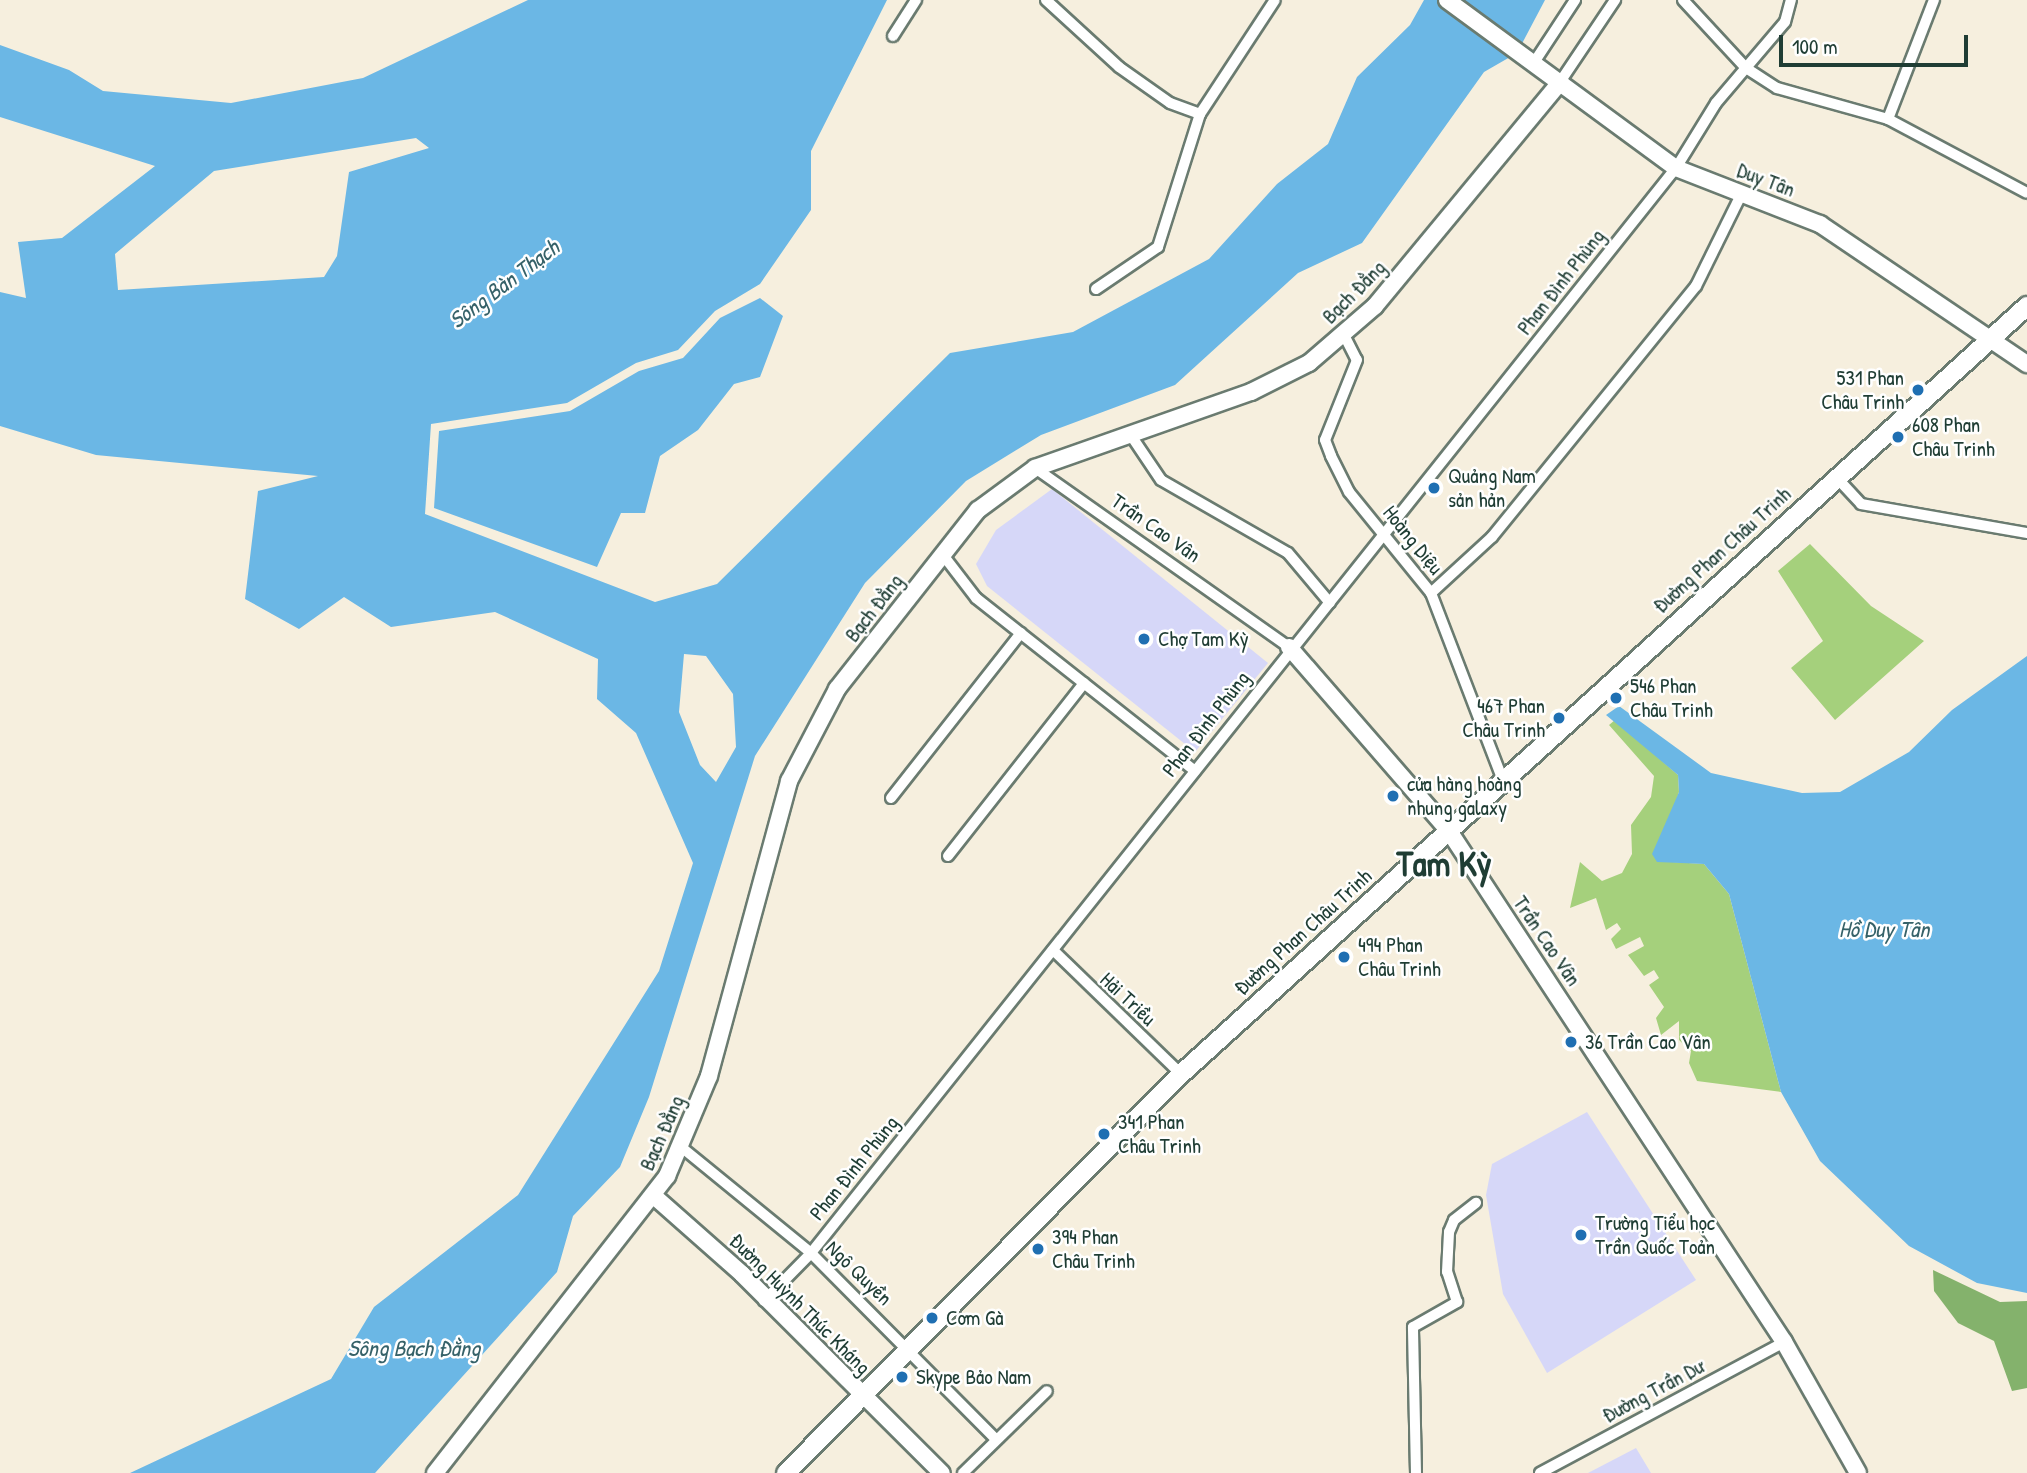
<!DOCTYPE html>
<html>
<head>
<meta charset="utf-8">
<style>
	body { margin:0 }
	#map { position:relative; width:2027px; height:1473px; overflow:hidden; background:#f6efde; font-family:"Patrick Hand",sans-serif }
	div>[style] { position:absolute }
	.built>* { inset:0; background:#d6d7f8 }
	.green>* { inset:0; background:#a5d07c }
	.forest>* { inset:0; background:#84b26c }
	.water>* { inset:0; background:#6bb7e5 }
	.roads { filter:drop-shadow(2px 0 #6a7b70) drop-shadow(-2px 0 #6a7b70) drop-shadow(0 2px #6a7b70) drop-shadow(0 -2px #6a7b70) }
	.street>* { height:10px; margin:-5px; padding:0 5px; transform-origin:5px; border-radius:5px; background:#fff }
	.secondary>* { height:16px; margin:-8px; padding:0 8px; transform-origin:8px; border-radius:8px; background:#fff }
	.primary>* { height:18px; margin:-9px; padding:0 9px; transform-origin:9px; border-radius:9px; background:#fff }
	.dots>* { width:19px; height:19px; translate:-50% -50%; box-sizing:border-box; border:4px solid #fff; border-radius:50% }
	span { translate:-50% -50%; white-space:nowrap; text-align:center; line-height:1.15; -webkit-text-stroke:5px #fff; paint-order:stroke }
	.street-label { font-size:21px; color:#1f3d34 }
	.poi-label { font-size:21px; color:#1f3d34 }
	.right { translate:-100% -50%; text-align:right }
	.left { translate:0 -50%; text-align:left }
	.water-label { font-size:23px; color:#366269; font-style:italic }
	.town-label { font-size:35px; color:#1f3d34; font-weight:700 }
	.scale { position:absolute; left:1779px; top:35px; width:189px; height:32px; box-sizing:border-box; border:4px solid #1f3d34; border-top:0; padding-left:9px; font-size:21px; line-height:24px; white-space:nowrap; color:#1f3d34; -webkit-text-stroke:5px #fff; paint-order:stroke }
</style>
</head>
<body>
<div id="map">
	<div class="built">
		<i style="clip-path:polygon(1052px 489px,1268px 663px,1195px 752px,987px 586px,976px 564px,996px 530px)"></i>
		<i style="clip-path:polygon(1587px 1112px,1696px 1280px,1547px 1373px,1503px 1294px,1486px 1195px,1492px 1164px)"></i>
		<i style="clip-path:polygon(1636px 1448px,1651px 1473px,1588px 1473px)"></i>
	</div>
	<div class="green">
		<i style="clip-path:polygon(1810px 544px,1871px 606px,1924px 641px,1835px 720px,1791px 668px,1823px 641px,1778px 571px)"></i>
		<i style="clip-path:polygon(1615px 720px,1678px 775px,1679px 792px,1657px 861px,1704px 864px,1729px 894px,1781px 1092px,1697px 1081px,1689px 1063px,1691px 1051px,1679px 1040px,1679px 1021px,1661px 1035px,1656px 1018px,1664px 1007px,1649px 985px,1659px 978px,1654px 970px,1644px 976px,1628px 955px,1644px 946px,1640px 937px,1616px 949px,1611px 939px,1621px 929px,1617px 923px,1606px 930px,1596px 898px,1570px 908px,1580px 862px,1602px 881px,1622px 873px,1632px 854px,1631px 825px,1651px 797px,1654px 776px,1609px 725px)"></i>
	</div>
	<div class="forest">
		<i style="clip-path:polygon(1933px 1270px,2000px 1302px,2027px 1301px,2027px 1388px,2012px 1391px,1994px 1341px,1958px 1323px,1934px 1291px)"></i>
	</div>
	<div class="water">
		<i style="clip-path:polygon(evenodd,528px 0,887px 0,811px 151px,811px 210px,760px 284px,715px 311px,678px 350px,636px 363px,567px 403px,431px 424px,425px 514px,655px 602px,717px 584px,950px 353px,1073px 332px,1209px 259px,1277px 184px,1328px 144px,1357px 77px,1410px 25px,1424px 0,1545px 0,1517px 53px,1484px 72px,1362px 243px,1298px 273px,1175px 385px,1041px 435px,966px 481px,865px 583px,755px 756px,649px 1097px,620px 1167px,573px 1216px,557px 1272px,375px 1473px,130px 1473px,331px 1379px,374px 1307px,518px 1195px,659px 971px,693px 863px,636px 733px,597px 699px,598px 659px,495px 612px,391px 627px,344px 597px,299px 629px,245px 599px,258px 491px,318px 476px,96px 455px,0 426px,0 292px,26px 298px,18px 242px,62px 238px,155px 166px,0 117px,0 45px,69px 70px,103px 91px,231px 103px,363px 78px,528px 0,416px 138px,429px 148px,349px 172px,337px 256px,324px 277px,118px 290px,115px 254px,214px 171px,416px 138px,528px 0,684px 654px,706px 656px,733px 694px,736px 747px,716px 782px,700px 765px,679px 712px,684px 654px)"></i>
		<i style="clip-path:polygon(760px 298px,783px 316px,760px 377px,734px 384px,698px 430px,660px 456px,645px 513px,621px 513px,597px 567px,434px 508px,439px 431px,570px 411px,639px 371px,683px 358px,720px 318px)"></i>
		<i style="clip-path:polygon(2027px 656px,2027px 1293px,1977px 1283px,1909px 1246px,1820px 1161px,1781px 1092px,1729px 894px,1704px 864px,1657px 862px,1652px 854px,1679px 792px,1678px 775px,1606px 715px,1619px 706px,1711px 773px,1802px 793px,1840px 792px,1909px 752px,1952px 710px)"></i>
	</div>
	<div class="roads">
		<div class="street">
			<i style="left:1046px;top:0;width:99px;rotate:42.5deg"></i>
			<i style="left:1119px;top:67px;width:62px;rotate:35.2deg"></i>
			<i style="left:1170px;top:103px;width:32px;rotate:20deg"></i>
			<i style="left:1683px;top:0;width:93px;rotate:47.2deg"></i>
			<i style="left:1746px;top:68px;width:37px;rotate:33deg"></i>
			<i style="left:1777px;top:88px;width:115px;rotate:15.6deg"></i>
			<i style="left:1888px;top:119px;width:157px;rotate:28deg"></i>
			<i style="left:893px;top:36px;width:43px;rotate:-57.4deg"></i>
			<i style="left:1535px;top:61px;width:73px;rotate:-56.7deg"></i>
			<i style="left:1560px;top:82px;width:99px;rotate:-56.1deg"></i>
			<i style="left:1888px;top:119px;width:128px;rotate:-68.9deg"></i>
			<i style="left:1096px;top:289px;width:75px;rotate:-34.1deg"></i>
			<i style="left:1158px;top:247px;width:139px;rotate:-72.5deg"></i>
			<i style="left:1200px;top:114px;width:136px;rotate:-56.7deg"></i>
			<i style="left:1343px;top:333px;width:30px;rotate:63deg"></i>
			<i style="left:1357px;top:360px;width:86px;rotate:111.8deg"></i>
			<i style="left:1325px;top:440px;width:17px;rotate:69deg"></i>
			<i style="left:1331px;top:456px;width:40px;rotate:63.4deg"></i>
			<i style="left:1349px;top:492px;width:130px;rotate:50.9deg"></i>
			<i style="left:1431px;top:593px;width:198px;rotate:69deg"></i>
			<i style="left:1130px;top:434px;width:55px;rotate:56deg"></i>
			<i style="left:1161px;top:480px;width:146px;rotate:29.9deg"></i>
			<i style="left:1288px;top:553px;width:65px;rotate:50deg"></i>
			<i style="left:1035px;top:468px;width:311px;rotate:35.2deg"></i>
			<i style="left:1837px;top:478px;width:35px;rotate:47deg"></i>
			<i style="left:1861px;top:504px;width:169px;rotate:9.9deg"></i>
			<i style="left:943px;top:555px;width:54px;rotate:52.5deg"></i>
			<i style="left:976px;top:598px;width:279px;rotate:38.3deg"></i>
			<i style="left:1431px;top:593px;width:83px;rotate:-42.6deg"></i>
			<i style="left:1492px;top:537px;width:323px;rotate:-50.9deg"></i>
			<i style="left:1696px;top:286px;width:104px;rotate:-63.7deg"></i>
			<i style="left:891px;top:798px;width:210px;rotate:-51.8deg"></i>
			<i style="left:948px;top:856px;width:220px;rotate:-51.8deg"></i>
			<i style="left:1053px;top:950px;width:178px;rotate:44.1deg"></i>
			<i style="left:680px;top:1146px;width:169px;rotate:39.2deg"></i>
			<i style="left:811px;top:1253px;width:262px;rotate:45.2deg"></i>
			<i style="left:764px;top:1301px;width:67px;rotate:-45.6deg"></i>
			<i style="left:811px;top:1253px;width:1388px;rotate:-51.44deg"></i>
			<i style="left:1676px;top:168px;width:76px;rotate:-58.4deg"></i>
			<i style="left:1716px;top:103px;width:106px;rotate:-49.6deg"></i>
			<i style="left:1785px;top:22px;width:23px;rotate:-75deg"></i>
			<i style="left:963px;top:1473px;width:117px;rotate:-44.3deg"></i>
			<i style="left:1416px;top:1473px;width:146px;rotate:-91.2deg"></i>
			<i style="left:1413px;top:1327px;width:51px;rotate:-29.6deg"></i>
			<i style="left:1457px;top:1302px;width:32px;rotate:-108deg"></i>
			<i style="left:1447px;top:1272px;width:40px;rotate:-87.1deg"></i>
			<i style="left:1449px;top:1232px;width:13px;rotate:-67deg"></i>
			<i style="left:1454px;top:1220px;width:28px;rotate:-38deg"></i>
			<i style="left:1540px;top:1473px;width:277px;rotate:-28.2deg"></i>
		</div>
		<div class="secondary">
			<i style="left:1447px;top:0;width:284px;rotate:36.3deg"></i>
			<i style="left:1676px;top:168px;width:155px;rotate:21.3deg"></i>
			<i style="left:1820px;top:224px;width:250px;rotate:34.1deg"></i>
			<i style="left:1289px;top:647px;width:244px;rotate:49deg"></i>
			<i style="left:1449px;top:831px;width:611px;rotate:56.75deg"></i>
			<i style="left:1784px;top:1342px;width:150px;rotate:60.5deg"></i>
			<i style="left:655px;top:1197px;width:116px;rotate:41.5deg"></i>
			<i style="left:742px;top:1274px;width:282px;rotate:44.9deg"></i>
			<i style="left:435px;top:1473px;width:377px;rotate:-52deg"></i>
			<i style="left:667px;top:1176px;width:108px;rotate:-67.2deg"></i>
			<i style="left:709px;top:1076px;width:306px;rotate:-74.8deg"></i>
			<i style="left:789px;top:781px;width:104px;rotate:-62.4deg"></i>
			<i style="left:837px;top:689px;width:228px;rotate:-51.8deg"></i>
			<i style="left:978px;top:510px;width:71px;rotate:-36.4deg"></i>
			<i style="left:1035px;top:468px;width:229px;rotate:-19.4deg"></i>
			<i style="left:1251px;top:392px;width:65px;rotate:-26.6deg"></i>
			<i style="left:1309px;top:363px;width:87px;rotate:-40.8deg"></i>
			<i style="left:1375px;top:306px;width:291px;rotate:-50.4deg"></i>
		</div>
		<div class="primary">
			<i style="left:786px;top:1473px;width:561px;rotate:-45.29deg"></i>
			<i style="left:1181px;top:1074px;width:1143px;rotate:-42.23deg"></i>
		</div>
	</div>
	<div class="dots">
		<i style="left:1918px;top:390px;background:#1f6fb2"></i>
		<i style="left:1898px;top:437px;background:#1f6fb2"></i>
		<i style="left:1434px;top:488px;background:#1f6fb2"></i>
		<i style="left:1144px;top:639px;background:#1f6fb2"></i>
		<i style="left:1616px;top:698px;background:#1f6fb2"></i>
		<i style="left:1559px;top:718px;background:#1f6fb2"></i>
		<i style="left:1393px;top:796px;background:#1f6fb2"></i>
		<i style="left:1344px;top:957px;background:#1f6fb2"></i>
		<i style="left:1571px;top:1042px;background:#1f6fb2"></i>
		<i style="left:1104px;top:1134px;background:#1f6fb2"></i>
		<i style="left:1581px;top:1235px;background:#1f6fb2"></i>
		<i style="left:1038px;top:1249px;background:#1f6fb2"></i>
		<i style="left:932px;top:1318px;background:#1f6fb2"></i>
		<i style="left:902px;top:1377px;background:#1f6fb2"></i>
	</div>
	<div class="street-label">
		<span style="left:1766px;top:180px;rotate:21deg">Duy Tân</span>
		<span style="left:1561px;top:282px;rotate:-52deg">Phan Đình Phùng</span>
		<span style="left:1354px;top:292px;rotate:-45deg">Bạch Đằng</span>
		<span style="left:1156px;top:528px;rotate:35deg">Trần Cao Vân</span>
		<span style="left:1413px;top:540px;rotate:51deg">Hoàng Diệu</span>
		<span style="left:1722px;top:550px;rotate:-42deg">Đường Phan Châu Trinh</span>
		<span style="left:874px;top:608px;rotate:-52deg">Bạch Đằng</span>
		<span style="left:1206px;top:724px;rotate:-52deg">Phan Đình Phùng</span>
		<span style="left:1303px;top:932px;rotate:-42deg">Đường Phan Châu Trinh</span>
		<span style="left:1547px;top:941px;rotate:56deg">Trần Cao Vân</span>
		<span style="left:1128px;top:999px;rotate:43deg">Hải Triều</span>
		<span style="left:662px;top:1133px;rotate:-66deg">Bạch Đằng</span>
		<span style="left:854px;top:1168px;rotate:-51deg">Phan Đình Phùng</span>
		<span style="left:859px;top:1273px;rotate:44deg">Ngô Quyền</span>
		<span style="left:800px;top:1304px;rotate:45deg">Đường Huỳnh Thúc Kháng</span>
		<span style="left:1653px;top:1391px;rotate:-28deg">Đường Trần Dư</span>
	</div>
	<div class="poi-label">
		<span class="right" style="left:1904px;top:390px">531 Phan<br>Châu Trinh</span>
		<span class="left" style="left:1912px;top:437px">608 Phan<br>Châu Trinh</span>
		<span class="left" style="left:1448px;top:488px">Quảng Nam<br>sản hản</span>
		<span class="left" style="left:1158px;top:639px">Chợ Tam Kỳ</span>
		<span class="left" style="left:1630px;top:698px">546 Phan<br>Châu Trinh</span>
		<span class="right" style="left:1545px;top:718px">467 Phan<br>Châu Trinh</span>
		<span class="left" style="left:1407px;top:796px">cửa hàng hoàng<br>nhung galaxy</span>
		<span class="left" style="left:1358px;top:957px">494 Phan<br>Châu Trinh</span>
		<span class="left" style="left:1585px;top:1042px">36 Trần Cao Vân</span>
		<span class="left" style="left:1118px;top:1134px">341 Phan<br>Châu Trinh</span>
		<span class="left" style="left:1595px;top:1235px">Trường Tiểu học<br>Trần Quốc Toản</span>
		<span class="left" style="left:1052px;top:1249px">394 Phan<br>Châu Trinh</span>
		<span class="left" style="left:946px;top:1318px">Cơm Gà</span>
		<span class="left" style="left:916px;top:1377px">Skype Bảo Nam</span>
	</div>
	<div class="water-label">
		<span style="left:504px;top:284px;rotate:-37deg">Sông Bàn Thạch</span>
		<span style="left:1884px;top:929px">Hồ Duy Tân</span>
		<span style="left:414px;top:1348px">Sông Bạch Đằng</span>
	</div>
	<div class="town-label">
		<span style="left:1444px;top:864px">Tam Kỳ</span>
	</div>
	<div class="scale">100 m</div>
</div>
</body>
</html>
